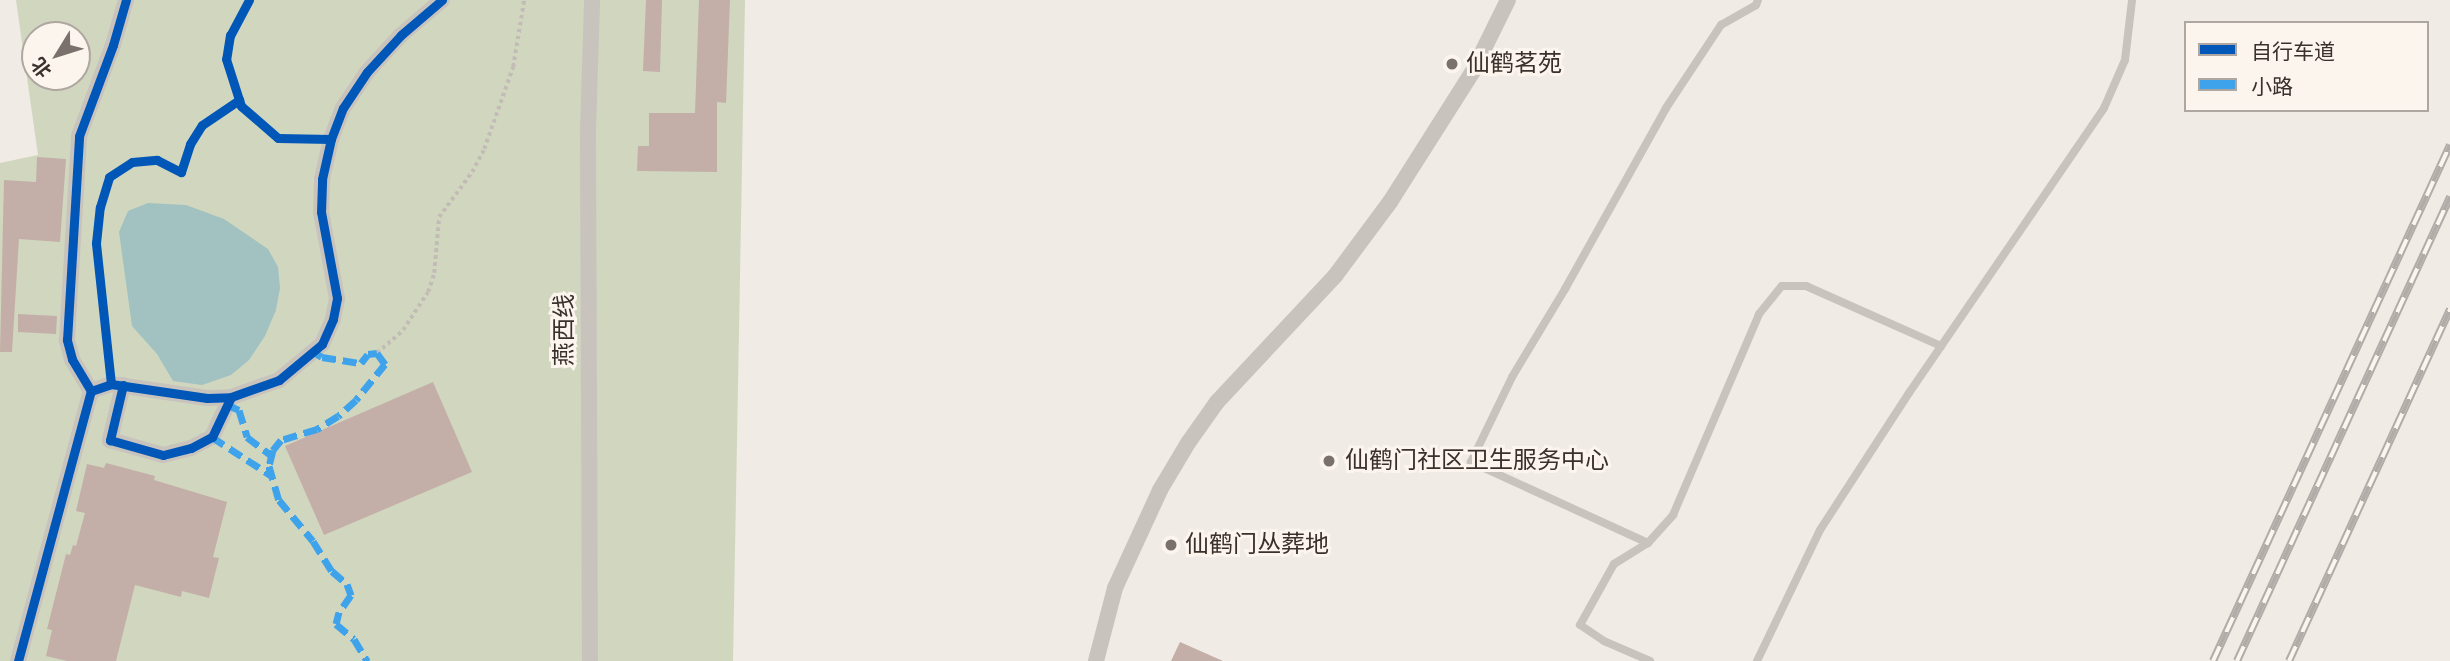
<!DOCTYPE html>
<html>
<head>
<meta charset="utf-8">
<style>
	body { margin:0 }
	#map { position:relative; width:2450px; height:661px; overflow:hidden; background:#f0ebe5; font-family:"DejaVu Sans","Noto Sans SC",sans-serif }
	div>[style] { position:absolute }
	.green>* { inset:0; background:#d1d6bf }
	.water>* { inset:0; background:#a1c2c1 }
	.building>* { inset:0; background:#c3afa7 }
	.path>* { height:3.5px; margin-top:-1.75px; transform-origin:0; background:repeating-linear-gradient(90deg,#c2bbb6 0 3.5px,transparent 0 7px) }
	.lane>* { height:8px; margin:-4px; padding:0 4px; transform-origin:4px; border-radius:4px; background:#c9c3be }
	.street>* { height:16px; margin:-8px; padding:0 8px; transform-origin:8px; border-radius:8px; background:#c9c3be }
	.rail>* { height:8px; margin-top:-4px; transform-origin:0; background:repeating-linear-gradient(90deg,#fbf5ee 0 16px,#b1aca8 0 32px); box-sizing:border-box; border-block:2px solid #b1aca8 }
	.quiet>* { height:7px; margin-top:-3.5px; transform-origin:0; background:repeating-linear-gradient(90deg,#3fa3eb 0 14px,transparent 0 21px) }
	.cycleway>* { height:9px; margin:-4.5px; padding:0 4.5px; transform-origin:4.5px; border-radius:4.5px; background:#0057b8 }
	.dots>* { width:19px; height:19px; translate:-50% -50%; box-sizing:border-box; border:4px solid #fbf5ee; border-radius:50% }
	span { translate:-50% -50%; white-space:nowrap; text-align:center; line-height:1.15; -webkit-text-stroke:6px #fbf5ee; paint-order:stroke }
	.poi-label { font-size:24px; color:#3b302b }
	.left { translate:0 -50%; text-align:left }
	.street-label { font-size:24px; color:#3b302b }
	.legend { position:absolute; left:2184px; top:21px; width:245px; height:91px; box-sizing:border-box; background:#fbf5ee; border:2px solid #aea6a0; margin:0; padding:9px 12px; list-style:none; font-size:21px; color:#3b302b }
	.legend li { display:flex; align-items:center; gap:14px; height:35px }
	.legend b { width:35px; border:2px solid #aea6a0 }
	.north { position:absolute; left:21px; top:21px; width:70px; height:70px; box-sizing:border-box; background:#fbf5ee; border:2px solid #aea6a0; border-radius:50%; rotate:232deg; font-size:19px; font-weight:700; line-height:28px; text-align:center; color:#3b302b }
	.north::after { content:''; display:block; margin:auto; width:24px; height:32px; background:#7a716c; clip-path:polygon(50% 0,100% 100%,50% 72%,0 100%) }
</style>
</head>
<body>
<div id="map">
	<div class="green">
		<i style="clip-path:polygon(evenodd,16px 0,745px 0,733px 661px,0 661px,0 163px,38px 155px,16px 0,35px 35px,77px 35px,77px 77px,35px 77px,35px 35px)"></i>
	</div>
	<div class="water">
		<i style="clip-path:polygon(148px 203px,186px 205px,224px 219px,268px 249px,278px 267px,280px 288px,276px 310px,265px 336px,249px 360px,231px 375px,202px 385px,173px 381px,157px 354px,132px 326px,119px 232px,128px 211px)"></i>
	</div>
	<div class="building">
		<i style="clip-path:polygon(646px 0,662px 0,660px 72px,643px 71px)"></i>
		<i style="clip-path:polygon(699px 0,730px 0,726px 103px,717px 102px,717px 172px,637px 171px,638px 146px,649px 146px,649px 113px,695px 113px)"></i>
		<i style="clip-path:polygon(37px 157px,66px 159px,60px 242px,19px 239px,12px 352px,0 352px,4px 180px,36px 182px)"></i>
		<i style="clip-path:polygon(18px 314px,57px 316px,56px 334px,18px 332px)"></i>
		<i style="clip-path:polygon(433px 382px,472px 472px,324px 535px,285px 446px)"></i>
		<i style="clip-path:polygon(106px 463px,155px 476px,154px 480px,227px 502px,213px 557px,219px 558px,209px 598px,182px 591px,181px 597px,135px 585px,116px 661px,67px 661px,46px 656px,52px 630px,47px 629px,66px 554px,70px 555px,73px 545px,76px 546px,85px 513px,76px 511px,87px 464px,104px 468px)"></i>
		<i style="clip-path:polygon(1180px 642px,1223px 661px,1171px 661px)"></i>
	</div>
	<div class="path">
		<i style="left:377px;top:353px;width:35px;rotate:-41deg"></i>
		<i style="left:403px;top:330px;width:45px;rotate:-56.7deg"></i>
		<i style="left:428px;top:292px;width:20px;rotate:-72deg"></i>
		<i style="left:434px;top:273px;width:56px;rotate:-84.9deg"></i>
		<i style="left:439px;top:217px;width:56px;rotate:-53.7deg"></i>
		<i style="left:472px;top:172px;width:26px;rotate:-62deg"></i>
		<i style="left:484px;top:149px;width:87px;rotate:-70.5deg"></i>
		<i style="left:513px;top:67px;width:68px;rotate:-80.7deg"></i>
	</div>
	<div class="lane">
		<i style="left:1648px;top:543px;width:195px;rotate:-155.4deg"></i>
		<i style="left:1471px;top:462px;width:94px;rotate:-64.2deg"></i>
		<i style="left:1512px;top:377px;width:103px;rotate:-58.9deg"></i>
		<i style="left:1565px;top:289px;width:207px;rotate:-60.8deg"></i>
		<i style="left:1666px;top:108px;width:100px;rotate:-56.5deg"></i>
		<i style="left:1721px;top:25px;width:40px;rotate:-29.7deg"></i>
		<i style="left:1756px;top:5px;width:5px;rotate:-68deg"></i>
		<i style="left:1650px;top:661px;width:50px;rotate:-156.5deg"></i>
		<i style="left:1604px;top:641px;width:29px;rotate:-146deg"></i>
		<i style="left:1580px;top:625px;width:70px;rotate:-60.9deg"></i>
		<i style="left:1614px;top:564px;width:40px;rotate:-32deg"></i>
		<i style="left:1648px;top:543px;width:38px;rotate:-48deg"></i>
		<i style="left:1673px;top:515px;width:219px;rotate:-66.8deg"></i>
		<i style="left:1759px;top:314px;width:36px;rotate:-51deg"></i>
		<i style="left:1782px;top:286px;width:24px"></i>
		<i style="left:1806px;top:286px;width:148px;rotate:24deg"></i>
		<i style="left:1757px;top:661px;width:145px;rotate:-64.3deg"></i>
		<i style="left:1820px;top:530px;width:163px;rotate:-57deg"></i>
		<i style="left:1909px;top:393px;width:345px;rotate:-55.6deg"></i>
		<i style="left:2104px;top:108px;width:52px;rotate:-66.4deg"></i>
		<i style="left:2125px;top:60px;width:60px;rotate:-83.3deg"></i>
	</div>
	<div class="street">
		<i style="left:123px;top:385px;width:57px;rotate:103.3deg"></i>
		<i style="left:110px;top:440px;width:55px;rotate:15.8deg"></i>
		<i style="left:163px;top:455px;width:29px;rotate:-14deg"></i>
		<i style="left:191px;top:448px;width:24px;rotate:-28deg"></i>
		<i style="left:212px;top:437px;width:44px;rotate:-64.6deg"></i>
		<i style="left:91px;top:391px;width:21px;rotate:-19deg"></i>
		<i style="left:111px;top:384px;width:97px;rotate:8.3deg"></i>
		<i style="left:207px;top:398px;width:24px;rotate:-2deg"></i>
		<i style="left:231px;top:397px;width:51px;rotate:-19.5deg"></i>
		<i style="left:279px;top:380px;width:56px;rotate:-39.9deg"></i>
		<i style="left:322px;top:344px;width:27px;rotate:-66deg"></i>
		<i style="left:333px;top:319px;width:21px;rotate:-79deg"></i>
		<i style="left:337px;top:298px;width:87px;rotate:-100.5deg"></i>
		<i style="left:321px;top:212px;width:33px;rotate:-88deg"></i>
		<i style="left:322px;top:179px;width:41px;rotate:-77.3deg"></i>
		<i style="left:331px;top:139px;width:33px;rotate:-69deg"></i>
		<i style="left:343px;top:108px;width:43px;rotate:-56.3deg"></i>
		<i style="left:367px;top:72px;width:50px;rotate:-47.4deg"></i>
		<i style="left:401px;top:35px;width:54px;rotate:-40.5deg"></i>
		<i style="left:18px;top:661px;width:280px;rotate:-74.9deg"></i>
		<i style="left:91px;top:391px;width:37px;rotate:-121deg"></i>
		<i style="left:72px;top:359px;width:20px;rotate:-105deg"></i>
		<i style="left:67px;top:340px;width:204px;rotate:-86.6deg"></i>
		<i style="left:79px;top:136px;width:97px;rotate:-69.5deg"></i>
		<i style="left:113px;top:45px;width:47px;rotate:-73.9deg"></i>
		<i style="left:590px;top:661px;width:531px;rotate:-90.22deg"></i>
		<i style="left:588px;top:130px;width:130px;rotate:-88.2deg"></i>
		<i style="left:1096px;top:661px;width:75px;rotate:-75.4deg"></i>
		<i style="left:1115px;top:588px;width:108px;rotate:-65.3deg"></i>
		<i style="left:1160px;top:490px;width:55px;rotate:-59.2deg"></i>
		<i style="left:1188px;top:443px;width:50px;rotate:-54.7deg"></i>
		<i style="left:1217px;top:402px;width:173px;rotate:-46.9deg"></i>
		<i style="left:1335px;top:276px;width:92px;rotate:-53.4deg"></i>
		<i style="left:1390px;top:202px;width:155px;rotate:-57.6deg"></i>
		<i style="left:1473px;top:71px;width:79px;rotate:-63.8deg"></i>
	</div>
	<div class="rail">
		<i style="left:2213px;top:661px;width:568px;rotate:-65.33deg"></i>
		<i style="left:2237px;top:661px;width:511px;rotate:-65.34deg"></i>
		<i style="left:2289px;top:661px;width:387px;rotate:-65.4deg"></i>
	</div>
	<div class="quiet">
		<i style="left:314px;top:352px;width:9px;rotate:32deg"></i>
		<i style="left:322px;top:357px;width:39px;rotate:9deg"></i>
		<i style="left:361px;top:363px;width:11px;rotate:-52deg"></i>
		<i style="left:368px;top:354px;width:9px;rotate:-6deg"></i>
		<i style="left:377px;top:353px;width:14px;rotate:54deg"></i>
		<i style="left:385px;top:364px;width:46px;rotate:128.9deg"></i>
		<i style="left:356px;top:400px;width:24px;rotate:138deg"></i>
		<i style="left:338px;top:416px;width:25px;rotate:148deg"></i>
		<i style="left:317px;top:429px;width:38px;rotate:163deg"></i>
		<i style="left:281px;top:440px;width:13px;rotate:129deg"></i>
		<i style="left:273px;top:450px;width:16px;rotate:104deg"></i>
		<i style="left:269px;top:466px;width:35px;rotate:74deg"></i>
		<i style="left:279px;top:500px;width:53px;rotate:50.3deg"></i>
		<i style="left:313px;top:541px;width:36px;rotate:58deg"></i>
		<i style="left:332px;top:571px;width:20px;rotate:41deg"></i>
		<i style="left:347px;top:584px;width:12px;rotate:70deg"></i>
		<i style="left:351px;top:595px;width:21px;rotate:125deg"></i>
		<i style="left:339px;top:612px;width:12px;rotate:104deg"></i>
		<i style="left:336px;top:624px;width:23px;rotate:40deg"></i>
		<i style="left:354px;top:639px;width:26px;rotate:59deg"></i>
		<i style="left:228px;top:405px;width:12px;rotate:24deg"></i>
		<i style="left:239px;top:410px;width:28px;rotate:73deg"></i>
		<i style="left:247px;top:437px;width:31px;rotate:37deg"></i>
		<i style="left:212px;top:437px;width:72px;rotate:33deg"></i>
	</div>
	<div class="cycleway">
		<i style="left:249px;top:0;width:40px;rotate:118deg"></i>
		<i style="left:230px;top:35px;width:24px;rotate:99deg"></i>
		<i style="left:226px;top:59px;width:49px;rotate:72.3deg"></i>
		<i style="left:241px;top:106px;width:49px;rotate:40.9deg"></i>
		<i style="left:278px;top:138px;width:53px;rotate:1.1deg"></i>
		<i style="left:111px;top:384px;width:142px;rotate:-96.1deg"></i>
		<i style="left:96px;top:243px;width:36px;rotate:-84deg"></i>
		<i style="left:100px;top:207px;width:31px;rotate:-73deg"></i>
		<i style="left:109px;top:177px;width:27px;rotate:-33deg"></i>
		<i style="left:132px;top:162px;width:25px;rotate:-5deg"></i>
		<i style="left:157px;top:160px;width:27px;rotate:27deg"></i>
		<i style="left:181px;top:172px;width:29px;rotate:-72deg"></i>
		<i style="left:190px;top:144px;width:22px;rotate:-58deg"></i>
		<i style="left:202px;top:125px;width:45px;rotate:-34deg"></i>
		<i style="left:123px;top:385px;width:57px;rotate:103.3deg"></i>
		<i style="left:110px;top:440px;width:55px;rotate:15.8deg"></i>
		<i style="left:163px;top:455px;width:29px;rotate:-14deg"></i>
		<i style="left:191px;top:448px;width:24px;rotate:-28deg"></i>
		<i style="left:212px;top:437px;width:44px;rotate:-64.6deg"></i>
		<i style="left:91px;top:391px;width:21px;rotate:-19deg"></i>
		<i style="left:111px;top:384px;width:97px;rotate:8.3deg"></i>
		<i style="left:207px;top:398px;width:24px;rotate:-2deg"></i>
		<i style="left:231px;top:397px;width:51px;rotate:-19.5deg"></i>
		<i style="left:279px;top:380px;width:56px;rotate:-39.9deg"></i>
		<i style="left:322px;top:344px;width:27px;rotate:-66deg"></i>
		<i style="left:333px;top:319px;width:21px;rotate:-79deg"></i>
		<i style="left:337px;top:298px;width:87px;rotate:-100.5deg"></i>
		<i style="left:321px;top:212px;width:33px;rotate:-88deg"></i>
		<i style="left:322px;top:179px;width:41px;rotate:-77.3deg"></i>
		<i style="left:331px;top:139px;width:33px;rotate:-69deg"></i>
		<i style="left:343px;top:108px;width:43px;rotate:-56.3deg"></i>
		<i style="left:367px;top:72px;width:50px;rotate:-47.4deg"></i>
		<i style="left:401px;top:35px;width:54px;rotate:-40.5deg"></i>
		<i style="left:18px;top:661px;width:280px;rotate:-74.9deg"></i>
		<i style="left:91px;top:391px;width:37px;rotate:-121deg"></i>
		<i style="left:72px;top:359px;width:20px;rotate:-105deg"></i>
		<i style="left:67px;top:340px;width:204px;rotate:-86.6deg"></i>
		<i style="left:79px;top:136px;width:97px;rotate:-69.5deg"></i>
		<i style="left:113px;top:45px;width:47px;rotate:-73.9deg"></i>
	</div>
	<div class="dots">
		<i style="left:1452px;top:64px;background:#7a716c"></i>
		<i style="left:1329px;top:461px;background:#7a716c"></i>
		<i style="left:1171px;top:545px;background:#7a716c"></i>
	</div>
	<div class="poi-label">
		<span class="left" style="left:1466px;top:64px">仙鹤茗苑</span>
		<span class="left" style="left:1345px;top:461px">仙鹤门社区卫生服务中心</span>
		<span class="left" style="left:1185px;top:545px">仙鹤门丛葬地</span>
	</div>
	<div class="street-label">
		<span style="left:565px;top:330px;rotate:-90deg">燕西线</span>
	</div>
	<ul class="legend">
	<li><b style="height:9px;background:#0057b8"></b>自行车道</li>
	<li><b style="height:9px;background:#3fa3eb"></b>小路</li>
	</ul>
	<div class="north">北</div>
</div>
</body>
</html>
